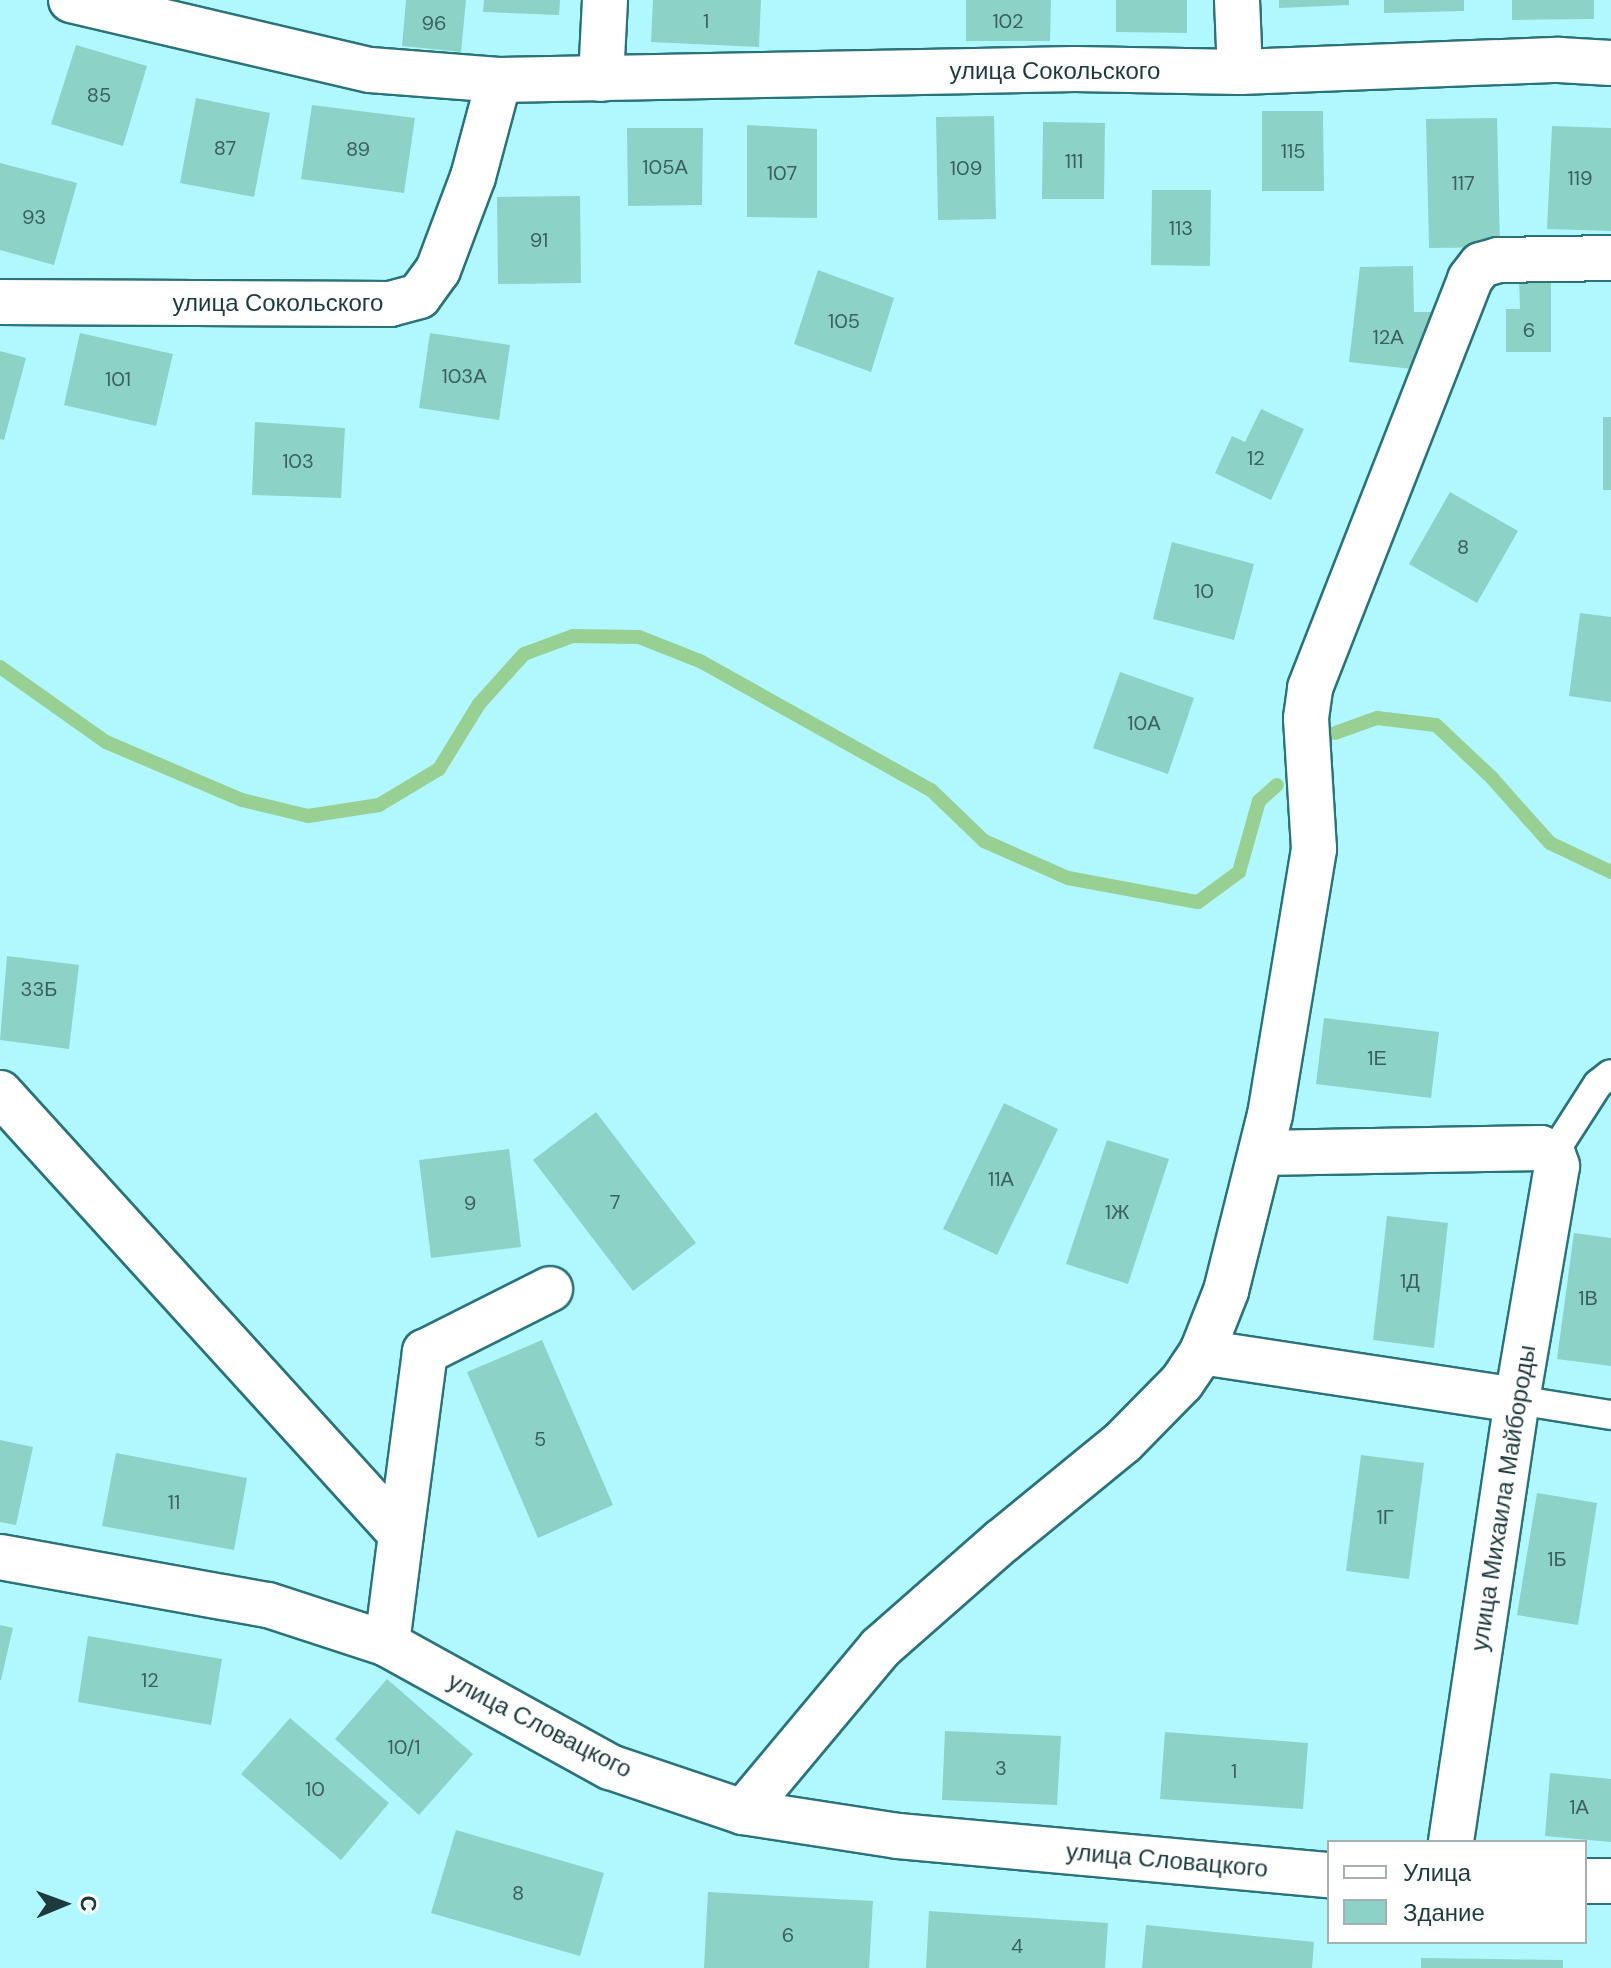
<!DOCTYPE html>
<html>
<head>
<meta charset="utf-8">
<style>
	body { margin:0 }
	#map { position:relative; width:1611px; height:1968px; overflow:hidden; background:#b1f8fe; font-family:"DM Sans",sans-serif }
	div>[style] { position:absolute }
	.stream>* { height:14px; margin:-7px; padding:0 7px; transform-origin:7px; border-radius:7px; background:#98d094 }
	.building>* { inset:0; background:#8dd2c6 }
	.roads { filter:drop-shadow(2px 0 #2b7379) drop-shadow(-2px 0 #2b7379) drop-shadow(0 2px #2b7379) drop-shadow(0 -2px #2b7379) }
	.service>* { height:28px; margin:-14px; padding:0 14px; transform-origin:14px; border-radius:14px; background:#fff }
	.minor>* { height:44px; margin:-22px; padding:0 22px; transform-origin:22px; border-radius:22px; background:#fff }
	span { translate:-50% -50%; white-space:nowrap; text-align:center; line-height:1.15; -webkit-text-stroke:6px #fff; paint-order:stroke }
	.number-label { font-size:20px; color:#39605f }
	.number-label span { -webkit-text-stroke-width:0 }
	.street-label { font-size:24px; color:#1d3a3d }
	.legend { position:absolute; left:1327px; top:1840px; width:260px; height:104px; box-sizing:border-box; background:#fff; border:2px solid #a5b0b1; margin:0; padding:10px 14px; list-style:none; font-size:24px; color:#1d3a3d }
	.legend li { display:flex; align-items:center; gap:16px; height:40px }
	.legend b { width:40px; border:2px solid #a5b0b1 }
	.north { position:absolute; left:24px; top:1864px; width:80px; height:80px; -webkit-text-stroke:6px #fff; paint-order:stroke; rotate:89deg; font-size:22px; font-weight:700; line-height:32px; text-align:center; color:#1d3a3d }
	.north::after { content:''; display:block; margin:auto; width:28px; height:36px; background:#1d3a3d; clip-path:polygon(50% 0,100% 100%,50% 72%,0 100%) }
</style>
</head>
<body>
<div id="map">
	<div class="stream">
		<i style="left:0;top:667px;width:130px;rotate:35.3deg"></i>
		<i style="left:106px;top:742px;width:148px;rotate:23.1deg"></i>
		<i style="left:242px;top:800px;width:68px;rotate:13.6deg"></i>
		<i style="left:308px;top:816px;width:72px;rotate:-8.8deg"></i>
		<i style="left:379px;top:805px;width:70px;rotate:-31deg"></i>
		<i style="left:439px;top:769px;width:76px;rotate:-58.4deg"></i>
		<i style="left:479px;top:704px;width:67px;rotate:-48deg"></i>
		<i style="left:524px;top:654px;width:52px;rotate:-20.2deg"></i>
		<i style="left:573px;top:636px;width:66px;rotate:0.9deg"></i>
		<i style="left:639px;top:637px;width:66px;rotate:21.5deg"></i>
		<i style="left:700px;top:661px;width:265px;rotate:29.2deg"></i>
		<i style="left:931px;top:790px;width:74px;rotate:43.9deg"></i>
		<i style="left:984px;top:841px;width:92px;rotate:23.8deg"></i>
		<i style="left:1068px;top:878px;width:132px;rotate:10.5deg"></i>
		<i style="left:1198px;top:902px;width:51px;rotate:-36.2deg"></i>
		<i style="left:1239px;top:872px;width:74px;rotate:-74.3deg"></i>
		<i style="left:1259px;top:801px;width:24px;rotate:-42deg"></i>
		<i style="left:1335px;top:733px;width:45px;rotate:-19.7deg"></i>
		<i style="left:1377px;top:718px;width:59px;rotate:6.8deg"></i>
		<i style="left:1436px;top:725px;width:77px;rotate:43.4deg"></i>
		<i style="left:1492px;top:778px;width:87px;rotate:48.3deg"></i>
		<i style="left:1550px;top:843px;width:68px;rotate:25.4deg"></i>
	</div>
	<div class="building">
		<i style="clip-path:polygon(406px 0,466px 0,461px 52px,402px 46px)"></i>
		<i style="clip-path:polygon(484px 0,560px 0,559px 15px,483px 12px)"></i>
		<i style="clip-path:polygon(653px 0,761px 0,759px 47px,651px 42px)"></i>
		<i style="clip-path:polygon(966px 0,1051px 0,1050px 41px,966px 41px)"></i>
		<i style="clip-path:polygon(1116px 0,1187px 0,1187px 33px,1116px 32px)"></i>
		<i style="clip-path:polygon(1279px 0,1349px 0,1349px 5px,1279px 8px)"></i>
		<i style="clip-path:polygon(1384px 0,1464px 0,1464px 11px,1384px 13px)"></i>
		<i style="clip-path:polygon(1512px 0,1594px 0,1594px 19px,1512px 20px)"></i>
		<i style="clip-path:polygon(76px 45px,147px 66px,123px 146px,51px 124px)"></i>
		<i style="clip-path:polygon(196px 98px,270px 113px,254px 197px,180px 183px)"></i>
		<i style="clip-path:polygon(312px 105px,415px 118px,404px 193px,301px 179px)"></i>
		<i style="clip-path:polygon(1262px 111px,1323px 111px,1324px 191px,1262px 191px)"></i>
		<i style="clip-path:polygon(994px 116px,996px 219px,938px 220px,936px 117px)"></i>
		<i style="clip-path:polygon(1497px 118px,1500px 247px,1429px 248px,1426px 119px)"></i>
		<i style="clip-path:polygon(1043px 122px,1105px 123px,1104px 199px,1042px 199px)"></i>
		<i style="clip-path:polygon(747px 125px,817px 129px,817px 218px,747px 217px)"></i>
		<i style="clip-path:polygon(1552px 126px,1611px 128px,1611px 231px,1547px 229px)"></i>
		<i style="clip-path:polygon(627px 128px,703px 128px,702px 205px,628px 206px)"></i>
		<i style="clip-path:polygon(0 163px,77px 183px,54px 265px,0 250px)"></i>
		<i style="clip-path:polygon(1152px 190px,1211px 190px,1210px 266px,1151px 265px)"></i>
		<i style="clip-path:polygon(580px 196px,581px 283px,498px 284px,497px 197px)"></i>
		<i style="clip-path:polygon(1413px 266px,1414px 312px,1433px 312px,1412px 369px,1349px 362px,1360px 267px)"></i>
		<i style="clip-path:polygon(818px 270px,894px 298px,871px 372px,794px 344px)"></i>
		<i style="clip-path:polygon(1551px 279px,1551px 352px,1506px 352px,1506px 309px,1520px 309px,1519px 280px)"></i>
		<i style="clip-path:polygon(80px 333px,173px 354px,156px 426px,64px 405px)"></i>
		<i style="clip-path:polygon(430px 333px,510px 345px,499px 420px,419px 408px)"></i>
		<i style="clip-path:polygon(0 351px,26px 358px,4px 440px,0 439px)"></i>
		<i style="clip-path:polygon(1261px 409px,1304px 429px,1271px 500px,1215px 473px,1232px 436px,1245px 442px)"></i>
		<i style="clip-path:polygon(1603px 417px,1611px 417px,1611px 490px,1603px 490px)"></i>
		<i style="clip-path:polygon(255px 422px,345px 428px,341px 498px,252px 495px)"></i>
		<i style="clip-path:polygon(1450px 492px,1518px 531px,1477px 603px,1409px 564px)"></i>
		<i style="clip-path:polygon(1172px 542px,1254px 564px,1234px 640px,1153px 619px)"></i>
		<i style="clip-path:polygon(1580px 613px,1611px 617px,1611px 702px,1569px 696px)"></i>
		<i style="clip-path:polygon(1120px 672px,1194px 698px,1168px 774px,1093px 748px)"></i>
		<i style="clip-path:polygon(7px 956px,79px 965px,69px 1049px,0 1040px)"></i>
		<i style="clip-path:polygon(1324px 1018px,1439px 1032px,1431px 1098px,1316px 1084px)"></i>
		<i style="clip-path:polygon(1004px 1103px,1058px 1129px,997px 1255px,943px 1229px)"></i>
		<i style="clip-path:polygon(596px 1112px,696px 1243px,633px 1291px,533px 1160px)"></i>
		<i style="clip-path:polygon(1107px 1140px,1169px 1159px,1128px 1284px,1066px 1264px)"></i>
		<i style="clip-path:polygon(509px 1149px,521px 1247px,431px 1258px,419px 1160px)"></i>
		<i style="clip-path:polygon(1387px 1216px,1448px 1223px,1434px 1348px,1373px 1340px)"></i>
		<i style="clip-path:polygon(1574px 1233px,1611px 1238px,1611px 1366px,1557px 1359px)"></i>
		<i style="clip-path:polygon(542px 1340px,613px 1505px,538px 1538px,467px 1372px)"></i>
		<i style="clip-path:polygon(0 1440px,33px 1447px,16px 1525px,0 1522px)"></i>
		<i style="clip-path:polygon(116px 1453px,247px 1478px,234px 1550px,102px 1526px)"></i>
		<i style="clip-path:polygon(1361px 1455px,1424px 1463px,1409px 1579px,1346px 1571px)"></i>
		<i style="clip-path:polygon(1537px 1493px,1597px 1503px,1578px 1625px,1517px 1615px)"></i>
		<i style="clip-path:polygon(0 1625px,13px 1628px,1px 1680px,0 1680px)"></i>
		<i style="clip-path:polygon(88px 1636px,222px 1659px,211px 1725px,78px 1702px)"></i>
		<i style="clip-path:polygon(387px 1679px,473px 1754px,419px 1815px,335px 1739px)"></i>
		<i style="clip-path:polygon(290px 1718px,389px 1803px,341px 1860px,241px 1774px)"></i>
		<i style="clip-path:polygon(945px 1731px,1061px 1736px,1057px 1805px,942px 1800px)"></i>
		<i style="clip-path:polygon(1165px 1732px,1308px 1743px,1303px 1809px,1160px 1799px)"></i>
		<i style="clip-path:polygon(1550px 1773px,1611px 1779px,1611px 1842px,1545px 1836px)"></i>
		<i style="clip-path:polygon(456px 1830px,604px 1873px,580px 1956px,431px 1913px)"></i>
		<i style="clip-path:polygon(708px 1892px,873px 1901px,869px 1968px,704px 1968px)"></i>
		<i style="clip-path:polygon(929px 1911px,1108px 1923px,1105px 1968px,926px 1968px)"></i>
		<i style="clip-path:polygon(1146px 1925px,1314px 1942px,1312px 1968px,1142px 1968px)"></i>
		<i style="clip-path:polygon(1421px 1958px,1563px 1960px,1563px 1968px,1421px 1968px)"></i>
	</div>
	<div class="roads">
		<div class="service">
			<i style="left:1553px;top:1154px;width:83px;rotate:-57.3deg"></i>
			<i style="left:1598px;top:1084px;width:16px;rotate:-38deg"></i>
			<i style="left:1517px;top:1400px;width:95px;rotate:9.1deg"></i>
		</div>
		<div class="minor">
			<i style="left:71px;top:0;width:307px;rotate:13.2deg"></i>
			<i style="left:370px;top:70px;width:129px;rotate:4.4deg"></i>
			<i style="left:499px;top:80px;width:576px;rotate:-1.09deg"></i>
			<i style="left:1075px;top:69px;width:165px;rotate:1deg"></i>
			<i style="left:1240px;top:72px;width:319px;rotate:-2.2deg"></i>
			<i style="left:1559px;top:60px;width:52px;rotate:3.3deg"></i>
			<i style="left:1237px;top:0;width:72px;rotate:87.6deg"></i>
			<i style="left:601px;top:79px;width:79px;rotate:-87.1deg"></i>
			<i style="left:0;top:302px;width:390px;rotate:0.3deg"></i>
			<i style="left:390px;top:304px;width:30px;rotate:-15deg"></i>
			<i style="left:419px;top:296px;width:32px;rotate:-54deg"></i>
			<i style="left:438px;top:270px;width:99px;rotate:-69.4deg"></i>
			<i style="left:473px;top:177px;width:100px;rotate:-75deg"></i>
			<i style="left:0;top:1093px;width:596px;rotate:47.72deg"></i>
			<i style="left:401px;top:1534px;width:111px;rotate:97.3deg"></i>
			<i style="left:1261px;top:1153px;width:280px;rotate:-1deg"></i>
			<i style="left:1541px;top:1148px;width:13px;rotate:27deg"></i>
			<i style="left:1553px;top:1154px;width:13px;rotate:72deg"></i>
			<i style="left:1557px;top:1166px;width:237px;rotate:99.7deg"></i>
			<i style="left:1517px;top:1400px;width:447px;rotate:98.5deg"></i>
			<i style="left:1202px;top:1352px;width:319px;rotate:8.7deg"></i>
			<i style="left:401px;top:1534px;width:184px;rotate:-82.5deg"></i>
			<i style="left:425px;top:1352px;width:140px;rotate:-26.7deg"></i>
			<i style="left:0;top:1557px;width:272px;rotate:10.2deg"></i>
			<i style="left:268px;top:1605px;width:125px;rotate:18.1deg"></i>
			<i style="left:387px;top:1644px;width:255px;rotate:28.9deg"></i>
			<i style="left:610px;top:1767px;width:140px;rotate:18.7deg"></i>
			<i style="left:743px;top:1812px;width:157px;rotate:8.8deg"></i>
			<i style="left:898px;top:1836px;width:433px;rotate:5.2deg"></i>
			<i style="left:743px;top:1812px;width:214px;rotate:-50.1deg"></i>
			<i style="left:880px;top:1648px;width:162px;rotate:-41.3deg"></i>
			<i style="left:1002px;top:1541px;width:156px;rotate:-39.3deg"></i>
			<i style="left:1123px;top:1442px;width:84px;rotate:-45.5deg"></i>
			<i style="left:1182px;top:1382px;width:36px;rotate:-56deg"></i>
			<i style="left:1202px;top:1352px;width:66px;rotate:-68.5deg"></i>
			<i style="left:1226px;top:1291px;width:181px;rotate:-76deg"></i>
			<i style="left:1270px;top:1115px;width:270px;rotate:-80.6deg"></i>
			<i style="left:1314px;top:849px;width:131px;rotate:-93.5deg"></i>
			<i style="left:1306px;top:718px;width:30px;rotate:-82deg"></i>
			<i style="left:1310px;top:688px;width:439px;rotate:-68.6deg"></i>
			<i style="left:1470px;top:279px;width:18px;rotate:-52deg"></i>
			<i style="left:1481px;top:265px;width:18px;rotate:-16deg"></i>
			<i style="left:1498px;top:260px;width:113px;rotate:-1deg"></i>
			<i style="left:1585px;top:1881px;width:26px"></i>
		</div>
	</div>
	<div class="number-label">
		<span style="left:706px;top:21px">1</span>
		<span style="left:1008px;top:21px">102</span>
		<span style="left:434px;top:23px">96</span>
		<span style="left:99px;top:95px">85</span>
		<span style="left:225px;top:148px">87</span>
		<span style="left:358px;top:149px">89</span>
		<span style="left:1293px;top:151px">115</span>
		<span style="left:1074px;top:161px">111</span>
		<span style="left:665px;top:167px">105А</span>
		<span style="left:966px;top:168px">109</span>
		<span style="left:782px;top:173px">107</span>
		<span style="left:1580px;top:178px">119</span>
		<span style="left:1463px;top:183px">117</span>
		<span style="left:34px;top:217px">93</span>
		<span style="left:1181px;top:228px">113</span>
		<span style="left:539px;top:240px">91</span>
		<span style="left:844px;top:321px">105</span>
		<span style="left:1529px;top:330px">6</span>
		<span style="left:1388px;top:337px">12А</span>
		<span style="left:464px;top:376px">103А</span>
		<span style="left:118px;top:379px">101</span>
		<span style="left:1256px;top:458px">12</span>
		<span style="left:298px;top:461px">103</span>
		<span style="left:1463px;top:547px">8</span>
		<span style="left:1204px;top:591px">10</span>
		<span style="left:1144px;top:723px">10А</span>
		<span style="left:39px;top:989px">33Б</span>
		<span style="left:1377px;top:1058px">1Е</span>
		<span style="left:1001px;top:1179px">11А</span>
		<span style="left:615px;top:1202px">7</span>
		<span style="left:470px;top:1203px">9</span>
		<span style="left:1117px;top:1212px">1Ж</span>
		<span style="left:1410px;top:1281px">1Д</span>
		<span style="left:1588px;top:1298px">1В</span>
		<span style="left:540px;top:1439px">5</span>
		<span style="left:174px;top:1502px">11</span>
		<span style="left:1385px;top:1517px">1Г</span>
		<span style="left:1557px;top:1559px">1Б</span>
		<span style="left:150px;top:1680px">12</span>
		<span style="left:404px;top:1747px">10/1</span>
		<span style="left:1001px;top:1768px">3</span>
		<span style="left:1234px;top:1771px">1</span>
		<span style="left:315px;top:1789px">10</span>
		<span style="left:1579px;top:1807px">1А</span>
		<span style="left:518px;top:1893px">8</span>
		<span style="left:788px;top:1935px">6</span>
		<span style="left:1017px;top:1946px">4</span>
	</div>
	<div class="street-label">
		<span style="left:1055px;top:71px">улица Сокольского</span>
		<span style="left:278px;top:303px">улица Сокольского</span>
		<span style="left:1503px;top:1498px;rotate:-81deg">улица Михаила Майбороды</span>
		<span style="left:540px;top:1725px;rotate:27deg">улица Словацкого</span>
		<span style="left:1167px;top:1860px;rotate:5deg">улица Словацкого</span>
	</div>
	<ul class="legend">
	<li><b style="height:10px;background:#fff"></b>Улица</li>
	<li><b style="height:22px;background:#8dd2c6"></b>Здание</li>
	</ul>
	<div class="north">С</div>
</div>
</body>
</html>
